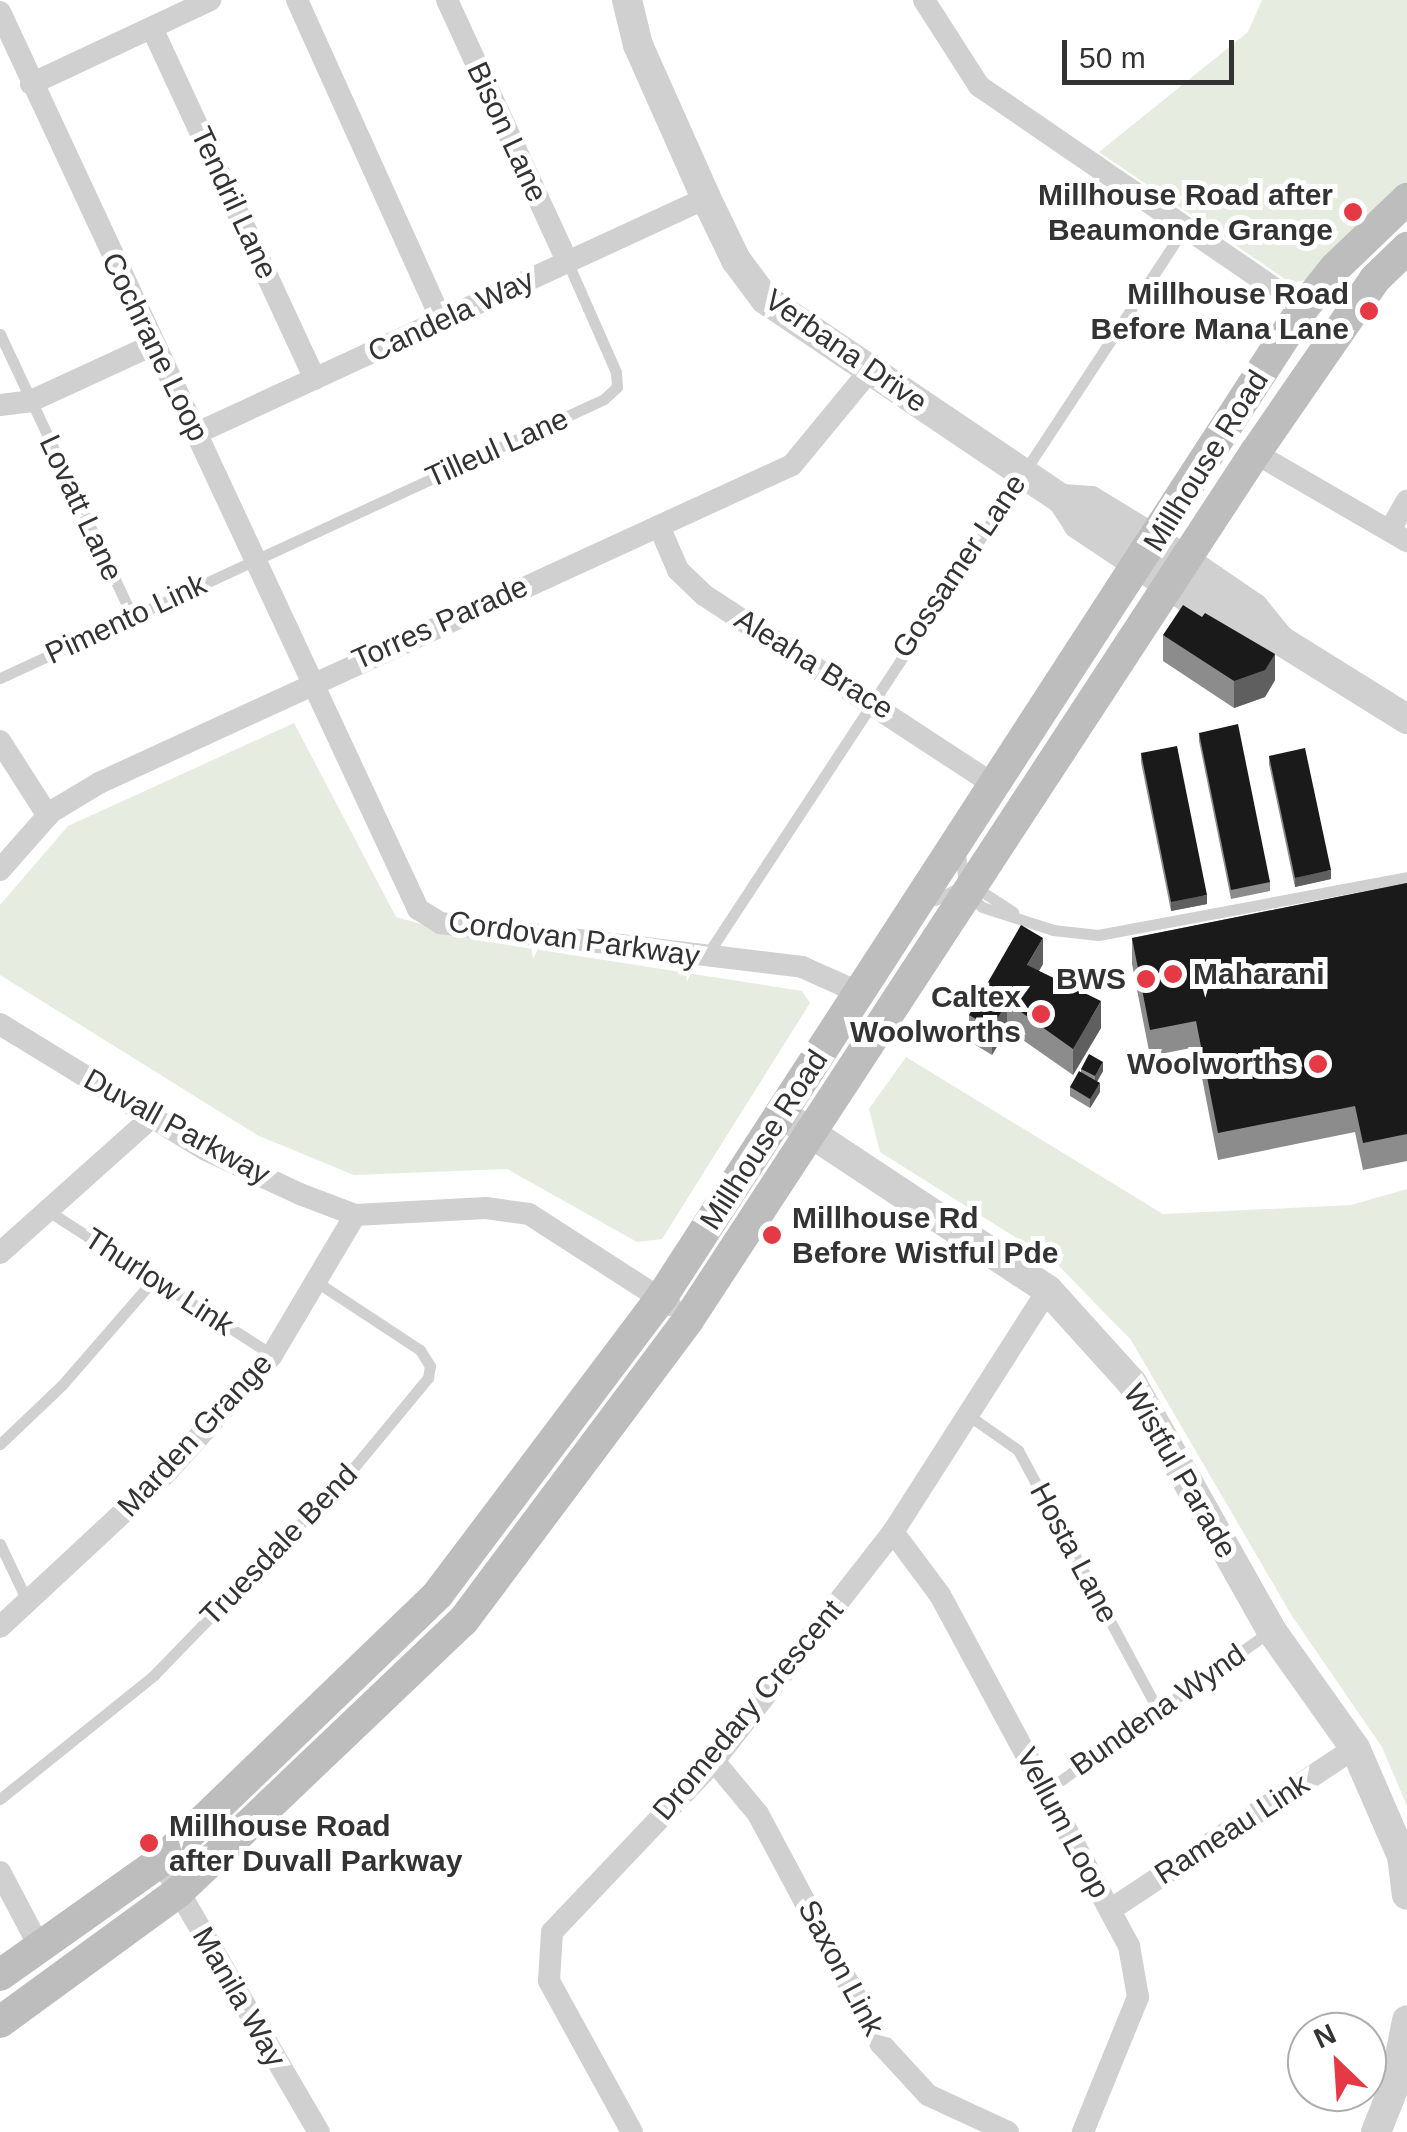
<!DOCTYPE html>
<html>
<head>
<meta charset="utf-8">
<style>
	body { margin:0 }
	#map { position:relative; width:1407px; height:2132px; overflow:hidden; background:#fff; font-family:Arial,sans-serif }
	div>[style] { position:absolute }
	.green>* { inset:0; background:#e6ecdf }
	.service>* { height:11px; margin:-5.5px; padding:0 5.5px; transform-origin:5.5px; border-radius:5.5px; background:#d0d0d0 }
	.minor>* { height:22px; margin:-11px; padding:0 11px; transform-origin:11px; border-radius:11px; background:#d0d0d0 }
	.tertiary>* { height:30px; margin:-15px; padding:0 15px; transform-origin:15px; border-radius:15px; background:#d0d0d0 }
	.secondary>* { height:32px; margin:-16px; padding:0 16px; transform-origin:16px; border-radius:16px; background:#bdbdbd }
	.wall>* { inset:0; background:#8c8c8c }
	.shaded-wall>* { inset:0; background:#5f5f5f }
	.building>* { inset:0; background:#1a1a1a }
	.dots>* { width:28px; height:28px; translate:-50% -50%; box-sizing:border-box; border:5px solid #fff; border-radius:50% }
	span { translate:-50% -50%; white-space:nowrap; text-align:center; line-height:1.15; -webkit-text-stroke:10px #fff; paint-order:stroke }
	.street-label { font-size:30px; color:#333 }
	.poi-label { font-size:30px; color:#333; font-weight:700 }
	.right { translate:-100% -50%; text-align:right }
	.left { translate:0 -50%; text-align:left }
	.north { position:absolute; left:1287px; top:2012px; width:100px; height:100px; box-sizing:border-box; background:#fff; border:2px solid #adadad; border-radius:50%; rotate:335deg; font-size:28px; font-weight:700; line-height:40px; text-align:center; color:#333 }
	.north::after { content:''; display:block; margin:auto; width:35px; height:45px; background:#e63946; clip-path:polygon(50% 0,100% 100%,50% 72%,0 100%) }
	.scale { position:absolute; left:1062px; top:40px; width:172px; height:45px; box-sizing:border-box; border:5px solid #333; border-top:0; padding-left:12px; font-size:30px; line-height:35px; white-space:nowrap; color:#333; -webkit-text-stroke:8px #fff; paint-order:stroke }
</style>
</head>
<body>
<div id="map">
	<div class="green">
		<i style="clip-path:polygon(1262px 0,1407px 0,1407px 186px,1310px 279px,1291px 283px,1099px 152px,1248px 32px)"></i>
		<i style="clip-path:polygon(294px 723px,396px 917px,483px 941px,802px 991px,810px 1003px,662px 1239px,637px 1242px,507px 1169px,354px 1175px,259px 1136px,0 975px,0 905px,68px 826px)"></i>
		<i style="clip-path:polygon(906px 1057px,1163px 1214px,1351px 1205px,1407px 1189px,1407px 1806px,1382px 1747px,1292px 1616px,1131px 1340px,1056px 1263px,880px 1152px,869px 1109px)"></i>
	</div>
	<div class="service">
		<i style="left:0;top:334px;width:311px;rotate:64.9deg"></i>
		<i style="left:0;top:678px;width:665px;rotate:-24.79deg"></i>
		<i style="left:604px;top:399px;width:18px;rotate:-43deg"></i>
		<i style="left:617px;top:387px;width:15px;rotate:-94deg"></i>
		<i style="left:616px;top:372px;width:119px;rotate:-113.8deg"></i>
		<i style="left:960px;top:854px;width:37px;rotate:82deg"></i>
		<i style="left:965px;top:891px;width:23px;rotate:43deg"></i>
		<i style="left:982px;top:907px;width:75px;rotate:17.9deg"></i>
		<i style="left:1053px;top:930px;width:45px;rotate:6.3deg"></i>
		<i style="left:1098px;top:935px;width:314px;rotate:-10.6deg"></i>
		<i style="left:935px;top:900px;width:38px;rotate:-27deg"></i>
		<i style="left:969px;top:883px;width:53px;rotate:33.4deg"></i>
		<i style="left:707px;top:955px;width:871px;rotate:-56.71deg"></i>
		<i style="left:45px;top:1209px;width:270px;rotate:32.7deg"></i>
		<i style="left:968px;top:1415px;width:61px;rotate:35deg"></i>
		<i style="left:1018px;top:1450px;width:295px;rotate:61.7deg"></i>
		<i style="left:0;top:1444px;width:86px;rotate:-43.6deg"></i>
		<i style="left:62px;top:1385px;width:142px;rotate:-49deg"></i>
		<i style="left:0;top:1544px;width:65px;rotate:64.6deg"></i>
		<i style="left:1046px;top:1791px;width:275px;rotate:-35.5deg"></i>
		<i style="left:0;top:1799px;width:198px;rotate:-38.8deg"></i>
		<i style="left:154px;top:1675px;width:276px;rotate:-45.9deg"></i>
		<i style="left:346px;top:1477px;width:129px;rotate:-50.4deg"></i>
		<i style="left:428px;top:1378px;width:12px;rotate:-81deg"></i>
		<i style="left:430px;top:1366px;width:19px;rotate:-122deg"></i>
		<i style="left:420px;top:1350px;width:123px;rotate:-146.6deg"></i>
	</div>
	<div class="minor">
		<i style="left:297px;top:0;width:350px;rotate:65.7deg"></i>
		<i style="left:447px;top:0;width:289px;rotate:65.3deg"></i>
		<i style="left:924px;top:0;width:102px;rotate:57.4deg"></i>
		<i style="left:979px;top:86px;width:393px;rotate:34.4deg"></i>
		<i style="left:0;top:12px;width:990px;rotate:65.01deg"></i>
		<i style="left:418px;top:909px;width:26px;rotate:32deg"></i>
		<i style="left:440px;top:923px;width:365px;rotate:6.9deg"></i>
		<i style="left:802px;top:967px;width:61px;rotate:24.1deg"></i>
		<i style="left:152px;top:28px;width:387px;rotate:65.1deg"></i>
		<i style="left:31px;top:84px;width:198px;rotate:-25.1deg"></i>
		<i style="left:0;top:405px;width:31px;rotate:-7deg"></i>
		<i style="left:31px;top:401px;width:134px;rotate:-24.7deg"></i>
		<i style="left:197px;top:433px;width:561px;rotate:-24.78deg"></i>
		<i style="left:1255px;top:453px;width:176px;rotate:30.1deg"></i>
		<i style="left:659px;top:526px;width:48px;rotate:66.6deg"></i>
		<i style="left:678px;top:570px;width:36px;rotate:44deg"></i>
		<i style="left:704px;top:595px;width:343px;rotate:33.2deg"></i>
		<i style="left:1390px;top:530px;width:34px;rotate:-60deg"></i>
		<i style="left:0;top:741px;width:89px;rotate:57.4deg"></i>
		<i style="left:0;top:870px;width:77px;rotate:-48.7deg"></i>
		<i style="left:51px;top:812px;width:56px;rotate:-31.1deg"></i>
		<i style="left:99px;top:783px;width:762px;rotate:-24.65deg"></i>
		<i style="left:792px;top:465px;width:124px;rotate:-50.5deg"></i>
		<i style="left:0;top:1024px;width:241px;rotate:31.5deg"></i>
		<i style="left:206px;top:1150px;width:104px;rotate:25.1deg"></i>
		<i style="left:300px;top:1194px;width:59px;rotate:20.9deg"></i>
		<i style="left:355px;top:1215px;width:131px;rotate:-3.1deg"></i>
		<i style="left:486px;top:1208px;width:43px;rotate:7.9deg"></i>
		<i style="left:529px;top:1214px;width:168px;rotate:32.8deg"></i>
		<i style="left:0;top:1253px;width:205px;rotate:-41.8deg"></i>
		<i style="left:893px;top:1532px;width:79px;rotate:53.3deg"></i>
		<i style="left:940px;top:1595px;width:399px;rotate:61.7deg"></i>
		<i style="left:1129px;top:1946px;width:52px;rotate:80deg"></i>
		<i style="left:1138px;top:1997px;width:146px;rotate:112.2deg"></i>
		<i style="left:0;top:1627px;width:229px;rotate:-42.9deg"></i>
		<i style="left:168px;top:1471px;width:156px;rotate:-48.1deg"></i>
		<i style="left:272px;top:1355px;width:163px;rotate:-59.3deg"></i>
		<i style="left:714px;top:1761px;width:69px;rotate:50.3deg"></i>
		<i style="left:758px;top:1814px;width:261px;rotate:61.9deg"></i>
		<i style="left:881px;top:2044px;width:69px;rotate:47.3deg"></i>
		<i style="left:928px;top:2095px;width:88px;rotate:24.8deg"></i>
		<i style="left:161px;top:1861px;width:314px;rotate:59.8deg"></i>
		<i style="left:0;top:1872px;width:86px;rotate:62.2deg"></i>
		<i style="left:1110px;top:1910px;width:294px;rotate:-33.5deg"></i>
		<i style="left:632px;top:2132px;width:172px;rotate:-118.8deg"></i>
		<i style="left:549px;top:1981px;width:49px;rotate:-86.5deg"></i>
		<i style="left:552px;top:1932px;width:236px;rotate:-46.5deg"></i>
		<i style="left:714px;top:1761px;width:291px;rotate:-52deg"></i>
		<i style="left:893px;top:1532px;width:287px;rotate:-57.4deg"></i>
	</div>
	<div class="tertiary">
		<i style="left:627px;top:0;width:46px;rotate:76.3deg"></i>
		<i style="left:638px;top:45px;width:167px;rotate:66deg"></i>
		<i style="left:706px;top:198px;width:69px;rotate:64.2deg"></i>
		<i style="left:736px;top:260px;width:49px;rotate:53.4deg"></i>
		<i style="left:765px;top:299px;width:358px;rotate:34deg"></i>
		<i style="left:1062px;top:499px;width:30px;rotate:57deg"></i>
		<i style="left:1078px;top:524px;width:146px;rotate:33.8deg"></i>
		<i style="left:1199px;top:605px;width:54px;rotate:31.3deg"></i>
		<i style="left:1245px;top:633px;width:36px;rotate:11deg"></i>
		<i style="left:1280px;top:640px;width:150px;rotate:31.9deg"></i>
		<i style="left:1062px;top:499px;width:29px;rotate:4deg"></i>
		<i style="left:1091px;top:501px;width:75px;rotate:31.4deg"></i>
		<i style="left:1155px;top:540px;width:120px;rotate:34.5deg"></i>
		<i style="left:1254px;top:608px;width:41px;rotate:50.9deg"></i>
		<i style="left:782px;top:1114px;width:319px;rotate:33.5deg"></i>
		<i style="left:1048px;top:1290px;width:125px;rotate:47.9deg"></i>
		<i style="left:1132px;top:1383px;width:283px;rotate:60.6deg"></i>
		<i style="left:1271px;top:1630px;width:145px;rotate:54.6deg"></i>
		<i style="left:1355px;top:1748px;width:118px;rotate:66.5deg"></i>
		<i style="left:1402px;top:1856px;width:39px;rotate:83deg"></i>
		<i style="left:1376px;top:2132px;width:48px;rotate:-68.2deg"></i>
		<i style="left:1394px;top:2087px;width:68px;rotate:-79deg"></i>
	</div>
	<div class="secondary">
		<i style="left:0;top:1975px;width:197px;rotate:-35.3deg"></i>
		<i style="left:161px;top:1861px;width:385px;rotate:-43.9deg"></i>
		<i style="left:438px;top:1594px;width:371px;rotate:-53deg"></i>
		<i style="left:661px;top:1298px;width:1180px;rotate:-57.04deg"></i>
		<i style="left:1303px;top:308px;width:51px;rotate:-51.3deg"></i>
		<i style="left:1335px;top:268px;width:100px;rotate:-43.8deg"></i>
		<i style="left:0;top:2022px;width:220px;rotate:-36.1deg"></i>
		<i style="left:178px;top:1892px;width:393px;rotate:-43.6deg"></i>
		<i style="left:463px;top:1621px;width:376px;rotate:-53.2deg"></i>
		<i style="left:688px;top:1320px;width:1036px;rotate:-56.82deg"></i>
		<i style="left:1255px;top:453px;width:211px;rotate:-55.4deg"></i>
		<i style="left:1375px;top:279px;width:45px;rotate:-44.1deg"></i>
	</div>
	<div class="wall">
		<i style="clip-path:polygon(1163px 635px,1275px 680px,1265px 697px,1234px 708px,1163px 661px)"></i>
		<i style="clip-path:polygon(1199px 733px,1270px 882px,1270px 891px,1231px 899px,1199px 741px)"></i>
		<i style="clip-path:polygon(1141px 753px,1207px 904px,1171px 911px,1141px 762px)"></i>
		<i style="clip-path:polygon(1269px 756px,1331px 879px,1295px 887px,1269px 764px)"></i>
		<i style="clip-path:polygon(1407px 883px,1407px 1161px,1363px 1170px,1355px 1132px,1218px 1160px,1196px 1047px,1150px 1056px,1132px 964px,1132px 938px)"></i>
		<i style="clip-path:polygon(1043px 964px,1039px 971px,1101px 1028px,1073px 1075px,1007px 1029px,992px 1055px,969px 1041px,969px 1015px)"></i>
		<i style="clip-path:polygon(1081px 1069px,1103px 1071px,1097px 1082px,1100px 1092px,1090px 1108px,1070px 1096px,1070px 1087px,1081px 1072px)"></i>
	</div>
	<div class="shaded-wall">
		<i style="clip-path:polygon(1275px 654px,1275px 680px,1265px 697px,1234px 708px,1234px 681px)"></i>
		<i style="clip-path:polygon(1331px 870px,1331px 879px,1295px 887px,1295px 878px)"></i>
		<i style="clip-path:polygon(1207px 895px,1207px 904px,1171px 911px,1171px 902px)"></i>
		<i style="clip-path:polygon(1043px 938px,1043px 964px,1027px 991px,1027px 965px)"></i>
		<i style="clip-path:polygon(1101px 1001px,1101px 1028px,1073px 1075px,1073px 1049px)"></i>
		<i style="clip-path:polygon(1007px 1002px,1007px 1029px,992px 1055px,992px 1028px)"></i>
		<i style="clip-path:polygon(1103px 1062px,1103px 1071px,1095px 1085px,1095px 1076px)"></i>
		<i style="clip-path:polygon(1100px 1083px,1100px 1092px,1090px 1108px,1090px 1099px)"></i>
	</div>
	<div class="building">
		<i style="clip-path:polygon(1183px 605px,1202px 617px,1205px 613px,1275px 654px,1265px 670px,1234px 681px,1163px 635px)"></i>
		<i style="clip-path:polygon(1238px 724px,1270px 882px,1231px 890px,1199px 733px)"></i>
		<i style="clip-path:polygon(1177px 746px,1207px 895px,1171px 902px,1141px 753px)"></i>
		<i style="clip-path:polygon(1305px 748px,1331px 870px,1295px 878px,1269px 756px)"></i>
		<i style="clip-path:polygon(1407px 883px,1407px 1134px,1363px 1143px,1355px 1106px,1218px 1133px,1196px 1021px,1150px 1030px,1132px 938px)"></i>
		<i style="clip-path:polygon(1021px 925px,1043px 938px,1027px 965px,1101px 1001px,1073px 1049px,1007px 1002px,992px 1028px,969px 1015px)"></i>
		<i style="clip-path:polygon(1089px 1054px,1103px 1062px,1095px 1076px,1081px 1069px)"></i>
		<i style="clip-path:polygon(1079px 1071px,1100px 1083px,1090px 1099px,1070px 1087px)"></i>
	</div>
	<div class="dots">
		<i style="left:1353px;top:212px;background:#e63946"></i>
		<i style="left:1369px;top:311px;background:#e63946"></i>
		<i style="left:1173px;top:974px;background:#e63946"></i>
		<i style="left:1146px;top:979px;background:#e63946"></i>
		<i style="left:1041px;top:1014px;background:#e63946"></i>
		<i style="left:1318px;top:1064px;background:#e63946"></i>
		<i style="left:772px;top:1235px;background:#e63946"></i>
		<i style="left:149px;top:1843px;background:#e63946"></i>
	</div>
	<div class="street-label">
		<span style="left:507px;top:132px;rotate:65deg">Bison Lane</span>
		<span style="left:234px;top:203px;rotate:65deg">Tendril Lane</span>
		<span style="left:451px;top:316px;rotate:-25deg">Candela Way</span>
		<span style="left:155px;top:347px;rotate:64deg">Cochrane Loop</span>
		<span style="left:846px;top:351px;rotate:35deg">Verbana Drive</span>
		<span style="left:497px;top:448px;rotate:-24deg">Tilleul Lane</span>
		<span style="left:1206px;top:461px;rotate:-58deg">Millhouse Road</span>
		<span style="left:81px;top:508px;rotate:65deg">Lovatt Lane</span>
		<span style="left:959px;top:566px;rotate:-56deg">Gossamer Lane</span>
		<span style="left:126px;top:619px;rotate:-25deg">Pimento Link</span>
		<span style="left:440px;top:623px;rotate:-24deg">Torres Parade</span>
		<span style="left:814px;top:664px;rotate:32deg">Aleaha Brace</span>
		<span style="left:574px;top:939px;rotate:8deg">Cordovan Parkway</span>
		<span style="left:177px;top:1127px;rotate:29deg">Duvall Parkway</span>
		<span style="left:764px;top:1140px;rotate:-57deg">Millhouse Road</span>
		<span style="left:159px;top:1282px;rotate:33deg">Thurlow Link</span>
		<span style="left:195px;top:1435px;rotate:-47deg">Marden Grange</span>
		<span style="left:1180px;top:1471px;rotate:60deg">Wistful Parade</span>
		<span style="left:279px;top:1545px;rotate:-46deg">Truesdale Bend</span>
		<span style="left:1074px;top:1553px;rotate:62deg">Hosta Lane</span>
		<span style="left:748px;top:1710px;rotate:-50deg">Dromedary Crescent</span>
		<span style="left:1158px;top:1710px;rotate:-35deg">Bundena Wynd</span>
		<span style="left:1063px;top:1823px;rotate:62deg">Vellum Loop</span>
		<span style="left:1232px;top:1829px;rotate:-33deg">Rameau Link</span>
		<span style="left:841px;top:1968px;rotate:62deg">Saxon Link</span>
		<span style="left:239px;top:1997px;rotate:60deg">Manila Way</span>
	</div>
	<div class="poi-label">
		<span class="right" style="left:1333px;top:212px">Millhouse Road after<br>Beaumonde Grange</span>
		<span class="right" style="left:1349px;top:311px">Millhouse Road<br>Before Mana Lane</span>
		<span class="left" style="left:1193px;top:974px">Maharani</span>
		<span class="right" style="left:1126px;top:979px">BWS</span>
		<span class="right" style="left:1021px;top:1014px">Caltex<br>Woolworths</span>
		<span class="right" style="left:1298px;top:1064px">Woolworths</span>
		<span class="left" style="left:792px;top:1235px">Millhouse Rd<br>Before Wistful Pde</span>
		<span class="left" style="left:169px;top:1843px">Millhouse Road<br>after Duvall Parkway</span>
	</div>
	<div class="north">N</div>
	<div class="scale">50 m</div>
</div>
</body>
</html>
